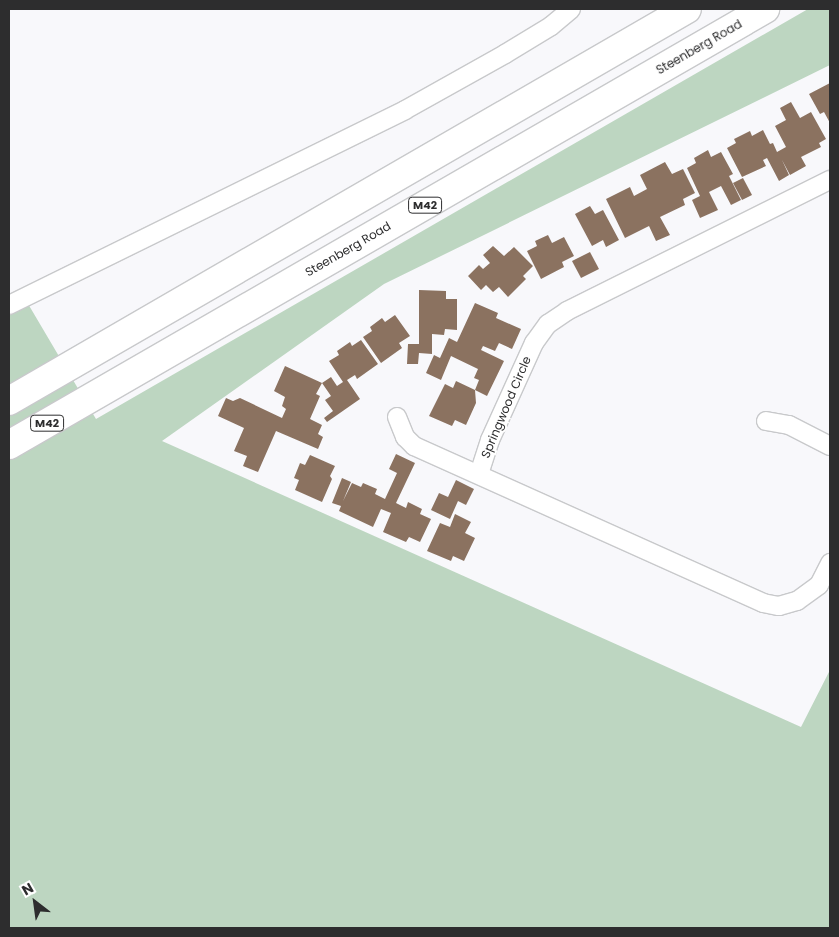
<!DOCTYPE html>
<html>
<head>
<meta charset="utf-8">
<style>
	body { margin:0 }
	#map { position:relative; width:839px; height:937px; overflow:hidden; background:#f8f8fb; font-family:Poppins,sans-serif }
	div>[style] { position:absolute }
	.green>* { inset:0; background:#bdd6c1 }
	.building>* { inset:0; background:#8b7260 }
	.roads { filter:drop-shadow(1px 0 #c8c9cb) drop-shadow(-1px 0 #c8c9cb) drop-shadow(0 1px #c8c9cb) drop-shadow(0 -1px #c8c9cb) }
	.street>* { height:18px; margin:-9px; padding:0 9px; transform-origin:9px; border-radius:9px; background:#fff }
	.primary>* { height:28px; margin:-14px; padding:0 14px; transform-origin:14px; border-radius:14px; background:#fff }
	span { translate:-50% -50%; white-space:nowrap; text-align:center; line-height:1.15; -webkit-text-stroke:4px #fff; paint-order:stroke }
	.shield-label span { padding:1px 4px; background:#fff; border:1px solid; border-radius:4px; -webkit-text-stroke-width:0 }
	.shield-label { font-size:11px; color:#2d2d2e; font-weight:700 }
	.street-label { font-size:12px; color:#2d2d2e }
	.frame { position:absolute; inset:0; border:10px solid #2d2d2e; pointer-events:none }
	.north { position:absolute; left:10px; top:877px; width:50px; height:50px; -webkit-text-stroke:4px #fff; paint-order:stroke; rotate:330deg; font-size:14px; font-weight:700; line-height:20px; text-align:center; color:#2d2d2e }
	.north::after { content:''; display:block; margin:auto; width:18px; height:22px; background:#2d2d2e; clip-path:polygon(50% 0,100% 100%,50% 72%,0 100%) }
</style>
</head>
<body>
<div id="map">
	<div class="green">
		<i style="clip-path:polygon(808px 9px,830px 9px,830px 65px,384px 284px,162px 441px,801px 727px,830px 670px,830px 928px,9px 928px,9px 305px,24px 297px,96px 419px)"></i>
	</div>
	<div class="building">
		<i style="clip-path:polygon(830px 83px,830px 123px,824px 112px,820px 114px,809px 94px)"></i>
		<i style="clip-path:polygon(791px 102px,800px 118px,811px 112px,826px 139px,819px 143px,821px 147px,801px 157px,806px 166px,790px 175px,782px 160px,789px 175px,779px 181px,767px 158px,763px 160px,766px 166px,742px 177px,727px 148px,736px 143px,734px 139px,750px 131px,752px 136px,763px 130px,770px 144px,773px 143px,777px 152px,786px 147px,775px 126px,786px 120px,780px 108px)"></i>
		<i style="clip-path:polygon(708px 150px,711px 157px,721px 152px,733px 174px,729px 176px,741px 200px,731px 205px,721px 186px,709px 192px,718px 210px,700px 218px,692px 200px,700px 196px,687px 168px,696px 163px,694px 158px)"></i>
		<i style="clip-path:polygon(665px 162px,672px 174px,683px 169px,695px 193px,683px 199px,685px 205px,660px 217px,670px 235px,656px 241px,649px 226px,625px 238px,606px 199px,630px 187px,634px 196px,647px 189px,640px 175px)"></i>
		<i style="clip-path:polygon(743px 178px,752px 195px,742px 200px,733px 183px)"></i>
		<i style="clip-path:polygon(590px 206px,595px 214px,603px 210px,619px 240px,606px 247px,603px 240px,592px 246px,575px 214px)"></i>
		<i style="clip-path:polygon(548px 235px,552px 243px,564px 237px,574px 256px,562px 262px,564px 267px,541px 279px,527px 251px,537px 246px,535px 241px)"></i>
		<i style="clip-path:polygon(493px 246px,504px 256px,514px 247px,533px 266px,523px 276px,526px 279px,508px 297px,499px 287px,493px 292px,486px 285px,481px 290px,468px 276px,479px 265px,483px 269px,490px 263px,483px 255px)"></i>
		<i style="clip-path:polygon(590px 252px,599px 269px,581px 278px,572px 261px)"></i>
		<i style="clip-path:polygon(419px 290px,446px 291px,446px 299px,457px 299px,457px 330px,445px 329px,444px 335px,432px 334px,432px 354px,419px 353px,418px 364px,407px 364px,408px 344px,419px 344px)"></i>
		<i style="clip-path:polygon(475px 303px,498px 313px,496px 318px,521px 329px,512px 349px,499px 343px,495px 351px,483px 346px,481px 350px,504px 361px,487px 396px,475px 390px,479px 380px,474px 378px,478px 369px,451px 356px,441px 380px,426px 373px,434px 355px,440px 358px,449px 338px,457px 342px)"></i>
		<i style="clip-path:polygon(395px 315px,410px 336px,399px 343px,402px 348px,381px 363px,363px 337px,372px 331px,370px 327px,382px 318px,385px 322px)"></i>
		<i style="clip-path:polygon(361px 340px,378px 364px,357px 379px,355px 375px,347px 380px,360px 399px,327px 422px,324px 418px,333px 411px,325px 400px,331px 396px,322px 383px,331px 377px,337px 386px,343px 382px,329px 361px,339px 355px,337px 351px,350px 342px,352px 346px)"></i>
		<i style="clip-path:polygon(285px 366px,322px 383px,316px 394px,320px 396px,310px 419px,322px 425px,318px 434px,323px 437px,318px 449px,276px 431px,258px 472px,243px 466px,247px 456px,234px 451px,244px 428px,218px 416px,226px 398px,233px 401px,240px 398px,282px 418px,286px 409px,282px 406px,285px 397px,274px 391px)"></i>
		<i style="clip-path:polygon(456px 381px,475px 390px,476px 403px,466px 425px,455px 420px,452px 426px,429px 416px,445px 384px,453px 388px)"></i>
		<i style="clip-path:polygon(396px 454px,415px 463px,396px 503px,406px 508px,408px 502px,422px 509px,420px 514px,431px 519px,420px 542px,409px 537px,406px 542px,383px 532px,391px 513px,381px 509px,373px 527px,339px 511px,341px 506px,332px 503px,342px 478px,351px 482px,343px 501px,352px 483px,361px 487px,363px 483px,377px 489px,375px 494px,385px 499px,397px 473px,389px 469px)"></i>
		<i style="clip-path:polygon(310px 455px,335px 466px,330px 476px,332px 479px,322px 502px,295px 490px,299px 480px,294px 478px,300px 463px,305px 465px)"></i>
		<i style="clip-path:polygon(456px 480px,474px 489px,466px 505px,458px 501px,450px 519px,431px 510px,439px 493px,448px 497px)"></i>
		<i style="clip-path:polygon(455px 514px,471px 522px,465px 533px,475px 538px,464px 561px,453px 556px,451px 561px,427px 551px,440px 523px,450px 527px)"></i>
	</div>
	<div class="roads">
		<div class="street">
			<i style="left:9px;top:305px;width:441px;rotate:-26.2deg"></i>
			<i style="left:405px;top:110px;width:115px;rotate:-29.2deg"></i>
			<i style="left:505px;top:54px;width:54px;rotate:-31.3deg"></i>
			<i style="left:551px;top:26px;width:26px;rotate:-40deg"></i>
			<i style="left:397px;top:417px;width:22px;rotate:68deg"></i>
			<i style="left:405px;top:437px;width:13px;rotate:45deg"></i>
			<i style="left:414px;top:446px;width:383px;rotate:24.2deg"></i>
			<i style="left:763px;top:603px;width:16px;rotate:11deg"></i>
			<i style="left:779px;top:606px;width:19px;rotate:-16deg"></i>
			<i style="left:797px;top:601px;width:27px;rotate:-36deg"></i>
			<i style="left:819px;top:585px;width:25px;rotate:-63deg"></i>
			<i style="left:766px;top:421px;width:23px;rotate:10deg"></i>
			<i style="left:789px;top:425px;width:46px;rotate:27.1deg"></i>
			<i style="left:479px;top:474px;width:36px;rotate:-72deg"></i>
			<i style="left:490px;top:440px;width:107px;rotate:-65.6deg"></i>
			<i style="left:534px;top:343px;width:24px;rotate:-54deg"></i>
			<i style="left:548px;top:324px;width:23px;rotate:-34deg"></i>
			<i style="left:567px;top:311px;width:294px;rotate:-26.5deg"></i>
		</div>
		<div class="primary">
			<i style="left:9px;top:401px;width:783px;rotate:-30.04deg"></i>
			<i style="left:9px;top:445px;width:873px;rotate:-29.97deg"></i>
		</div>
	</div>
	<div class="shield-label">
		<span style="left:425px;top:205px">M42</span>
		<span style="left:47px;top:423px">M42</span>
	</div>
	<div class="street-label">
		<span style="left:699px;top:47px;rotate:-30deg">Steenberg Road</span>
		<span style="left:348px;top:249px;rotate:-30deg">Steenberg Road</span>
		<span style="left:506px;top:407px;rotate:-67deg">Springwood Circle</span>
	</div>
	<div class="frame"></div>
	<div class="north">N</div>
</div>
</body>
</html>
